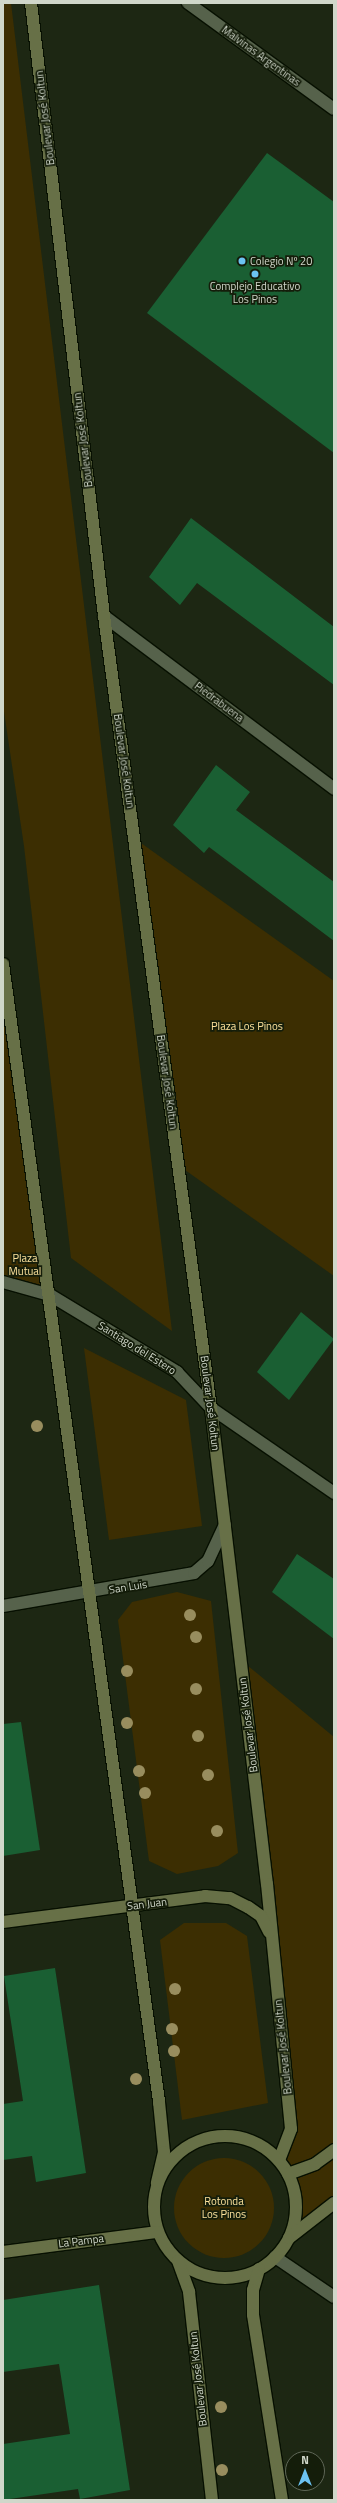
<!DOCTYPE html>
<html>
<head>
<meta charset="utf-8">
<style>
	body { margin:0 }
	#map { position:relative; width:337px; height:2503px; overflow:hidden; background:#1d2713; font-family:"Titillium Web",sans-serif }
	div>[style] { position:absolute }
	.green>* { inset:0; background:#3c2e02 }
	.round { border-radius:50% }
	.building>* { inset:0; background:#1a5f33 }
	.roads { filter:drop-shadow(1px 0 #071001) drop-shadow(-1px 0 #071001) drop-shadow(0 1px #071001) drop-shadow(0 -1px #071001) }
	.street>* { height:12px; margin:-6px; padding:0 6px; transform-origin:6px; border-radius:6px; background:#56624b }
	.secondary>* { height:12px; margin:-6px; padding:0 6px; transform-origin:6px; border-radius:6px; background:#677047 }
	.secondary>.ring { margin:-6px; padding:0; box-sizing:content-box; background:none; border:12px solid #677047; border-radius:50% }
	.trees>* { width:12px; height:12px; margin:-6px; border-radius:50%; background:#988d5e }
	.dots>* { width:11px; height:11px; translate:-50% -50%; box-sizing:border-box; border:2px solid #141d0a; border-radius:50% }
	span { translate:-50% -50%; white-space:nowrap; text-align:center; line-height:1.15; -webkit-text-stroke:3.5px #141d0a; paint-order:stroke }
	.street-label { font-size:11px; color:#d0d7ca }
	.poi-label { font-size:11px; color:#d0d7ca }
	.left { translate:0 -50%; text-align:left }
	.park-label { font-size:11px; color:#fce19b }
	.frame { position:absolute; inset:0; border:4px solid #d0d7ca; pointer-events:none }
	.north { position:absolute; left:285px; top:2451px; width:40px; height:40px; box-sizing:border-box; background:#141d0a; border:1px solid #5f6757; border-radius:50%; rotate:0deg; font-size:11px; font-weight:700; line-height:16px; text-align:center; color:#d0d7ca }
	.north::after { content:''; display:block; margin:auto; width:14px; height:18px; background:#6cc3f2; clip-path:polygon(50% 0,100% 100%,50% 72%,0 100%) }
</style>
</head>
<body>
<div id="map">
	<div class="green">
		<i style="clip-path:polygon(3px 3px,11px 3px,172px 1331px,71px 1258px,24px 846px,3px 705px)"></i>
		<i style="clip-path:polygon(134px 838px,334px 981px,334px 1276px,178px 1165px)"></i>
		<i style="clip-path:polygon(3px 964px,50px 1295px,3px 1282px)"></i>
		<i style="clip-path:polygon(84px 1348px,186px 1400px,202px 1526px,109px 1540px)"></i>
		<i style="clip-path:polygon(177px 1592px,211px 1601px,238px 1853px,218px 1866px,177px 1874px,149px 1861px,118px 1620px,132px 1602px)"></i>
		<i style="clip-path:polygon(241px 1660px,334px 1737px,334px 2203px,289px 2238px,295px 2218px,295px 2193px,279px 2160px,291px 2128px)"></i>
		<i style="clip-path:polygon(184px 1923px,226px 1923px,247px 1936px,268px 2103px,182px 2120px,160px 1940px)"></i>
		<i class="round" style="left:174px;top:2158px;width:100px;height:100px"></i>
	</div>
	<div class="building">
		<i style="clip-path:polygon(267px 153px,334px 202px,334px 453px,147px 313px)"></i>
		<i style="clip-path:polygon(191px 518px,334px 627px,334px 685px,197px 583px,180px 605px,149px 577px)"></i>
		<i style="clip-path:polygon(216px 765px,250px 792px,236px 810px,334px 882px,334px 941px,209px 847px,204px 853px,173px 825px)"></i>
		<i style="clip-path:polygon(301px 1312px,334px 1339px,289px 1400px,257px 1372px)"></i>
		<i style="clip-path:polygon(297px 1554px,334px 1579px,334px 1639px,272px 1592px)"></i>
		<i style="clip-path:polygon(21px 1722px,40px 1850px,3px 1856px,3px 1724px)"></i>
		<i style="clip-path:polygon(55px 1968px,86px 2173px,36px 2182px,32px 2156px,3px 2160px,3px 2104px,23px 2101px,4px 1976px)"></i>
		<i style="clip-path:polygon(99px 2285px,130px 2490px,80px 2499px,78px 2489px,3px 2500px,3px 2444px,70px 2434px,59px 2364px,3px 2372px,3px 2300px)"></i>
	</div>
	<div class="roads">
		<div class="street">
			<i style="left:188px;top:3px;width:180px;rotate:36deg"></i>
			<i style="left:104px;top:616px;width:288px;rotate:36.9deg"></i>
			<i style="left:3px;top:1282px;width:49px;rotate:15.5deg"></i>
			<i style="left:50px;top:1295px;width:149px;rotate:31.2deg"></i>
			<i style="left:177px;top:1372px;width:50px;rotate:46.6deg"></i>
			<i style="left:211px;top:1408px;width:150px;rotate:34.6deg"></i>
			<i style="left:3px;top:1606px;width:194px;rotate:-9.8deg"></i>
			<i style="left:194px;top:1573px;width:18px;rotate:-41deg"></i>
			<i style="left:208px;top:1561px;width:40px;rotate:-65deg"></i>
			<i style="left:275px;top:2257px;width:71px;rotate:34.1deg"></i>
		</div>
		<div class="secondary">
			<i style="left:31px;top:3px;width:617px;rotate:83.21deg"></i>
			<i style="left:104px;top:616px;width:799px;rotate:82.31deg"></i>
			<i style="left:211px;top:1408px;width:479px;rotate:83.3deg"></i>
			<i style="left:267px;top:1884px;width:246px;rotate:84.4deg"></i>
			<i style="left:291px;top:2129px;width:33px;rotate:111deg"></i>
			<i style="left:3px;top:964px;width:1149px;rotate:82.19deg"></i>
			<i style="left:159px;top:2102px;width:50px;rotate:84.3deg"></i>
			<i style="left:164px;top:2152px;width:32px;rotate:103deg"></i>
			<i style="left:3px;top:1922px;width:204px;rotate:-7.3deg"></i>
			<i style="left:205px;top:1896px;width:25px;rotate:5deg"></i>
			<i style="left:230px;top:1898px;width:20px;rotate:27deg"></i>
			<i style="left:248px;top:1907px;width:16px;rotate:35deg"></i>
			<i style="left:261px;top:1916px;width:18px;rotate:63deg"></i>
			<i class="ring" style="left:154px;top:2136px;width:130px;height:130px"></i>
			<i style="left:288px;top:2174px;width:29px;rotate:-20deg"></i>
			<i style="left:315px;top:2164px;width:24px;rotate:-36deg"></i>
			<i style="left:289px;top:2238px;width:57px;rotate:-37.9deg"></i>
			<i style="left:3px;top:2252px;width:156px;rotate:-7.4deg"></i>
			<i style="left:178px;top:2261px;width:33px;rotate:70deg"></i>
			<i style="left:189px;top:2292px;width:209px;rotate:83.7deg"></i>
			<i style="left:259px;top:2269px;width:22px;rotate:106deg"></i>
			<i style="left:253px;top:2290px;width:25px;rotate:90deg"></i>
			<i style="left:253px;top:2315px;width:187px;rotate:81.1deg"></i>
		</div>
	</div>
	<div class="trees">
		<i style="left:37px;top:1426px"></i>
		<i style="left:190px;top:1615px"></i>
		<i style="left:196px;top:1637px"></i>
		<i style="left:127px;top:1671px"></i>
		<i style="left:196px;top:1689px"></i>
		<i style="left:127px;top:1723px"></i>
		<i style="left:198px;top:1736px"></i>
		<i style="left:139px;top:1771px"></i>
		<i style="left:208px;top:1775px"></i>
		<i style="left:145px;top:1793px"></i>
		<i style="left:217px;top:1831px"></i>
		<i style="left:175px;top:1989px"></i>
		<i style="left:172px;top:2029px"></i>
		<i style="left:174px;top:2051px"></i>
		<i style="left:136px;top:2079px"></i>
		<i style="left:221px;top:2407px"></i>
		<i style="left:222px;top:2470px"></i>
	</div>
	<div class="dots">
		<i style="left:242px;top:261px;background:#6cc3f2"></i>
		<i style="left:255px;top:274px;background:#6cc3f2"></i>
	</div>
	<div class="street-label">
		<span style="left:261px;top:56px;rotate:36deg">Malvinas Argentinas</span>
		<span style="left:45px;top:118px;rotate:-97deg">Boulevar José Koltun</span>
		<span style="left:83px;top:440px;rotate:-97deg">Boulevar José Koltun</span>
		<span style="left:219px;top:702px;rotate:37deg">Piedrabuena</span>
		<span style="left:124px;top:761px;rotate:82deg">Boulevar José Koltun</span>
		<span style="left:167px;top:1082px;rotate:82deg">Boulevar José Koltun</span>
		<span style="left:137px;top:1348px;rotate:32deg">Santiago del Estero</span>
		<span style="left:210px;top:1403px;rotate:83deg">Boulevar José Koltun</span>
		<span style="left:128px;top:1587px;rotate:-9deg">San Luis</span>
		<span style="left:248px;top:1725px;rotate:-97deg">Boulevar José Koltun</span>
		<span style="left:147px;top:1904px;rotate:-7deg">San Juan</span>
		<span style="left:283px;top:2047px;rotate:-96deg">Boulevar José Koltun</span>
		<span style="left:81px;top:2241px;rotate:-7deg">La Pampa</span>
		<span style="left:198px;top:2379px;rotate:-96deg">Boulevar José Koltun</span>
	</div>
	<div class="poi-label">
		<span class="left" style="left:250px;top:261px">Colegio Nº 20</span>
		<span style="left:255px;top:293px">Complejo Educativo<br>Los Pinos</span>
	</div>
	<div class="park-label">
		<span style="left:247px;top:1026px">Plaza Los Pinos</span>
		<span style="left:25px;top:1265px">Plaza<br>Mutual</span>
		<span style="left:224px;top:2208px">Rotonda<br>Los Pinos</span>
	</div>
	<div class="frame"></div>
	<div class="north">N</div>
</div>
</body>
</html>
